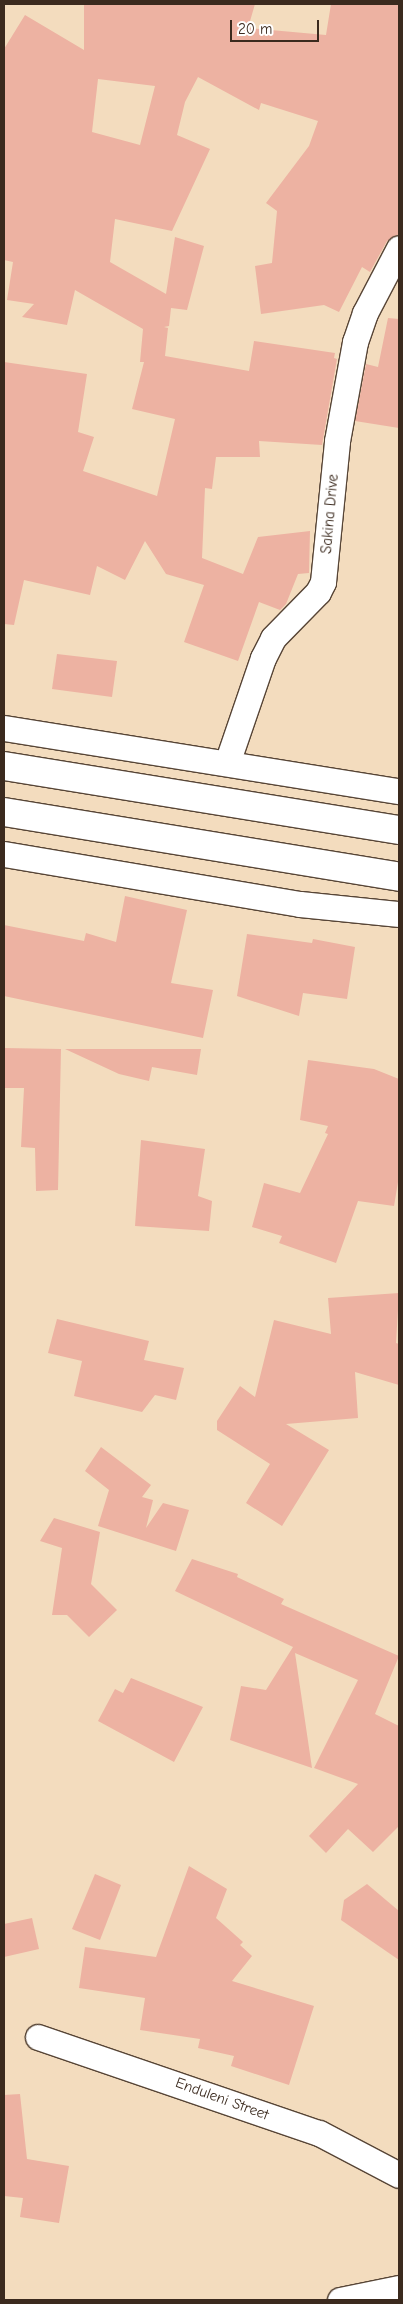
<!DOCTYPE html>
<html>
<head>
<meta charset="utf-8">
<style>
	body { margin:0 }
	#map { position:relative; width:403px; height:2304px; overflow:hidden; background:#f3dcbe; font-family:"Comic Neue",sans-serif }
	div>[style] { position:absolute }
	.building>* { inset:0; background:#edb2a2 }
	.roads { filter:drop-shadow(1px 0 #574536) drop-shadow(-1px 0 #574536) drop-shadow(0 1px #574536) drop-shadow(0 -1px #574536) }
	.minor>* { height:25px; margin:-12.5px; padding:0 12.5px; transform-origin:12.5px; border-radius:12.5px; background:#fff }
	.trunk>* { height:28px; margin:-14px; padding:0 14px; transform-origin:14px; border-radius:14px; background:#fff }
	span { translate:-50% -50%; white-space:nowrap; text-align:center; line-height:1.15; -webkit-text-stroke:4.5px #fff; paint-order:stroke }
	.street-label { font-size:15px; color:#3b2a1e }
	.frame { position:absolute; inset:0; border:5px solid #3b2a1e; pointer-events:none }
	.scale { position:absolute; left:230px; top:20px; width:89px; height:22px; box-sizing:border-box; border:2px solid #3b2a1e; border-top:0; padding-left:6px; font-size:15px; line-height:18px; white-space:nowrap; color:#3b2a1e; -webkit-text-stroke:4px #fff; paint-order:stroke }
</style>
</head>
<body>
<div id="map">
	<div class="building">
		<i style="clip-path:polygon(evenodd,84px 4px,255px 4px,248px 28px,326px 35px,331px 4px,399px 4px,399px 234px,387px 241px,370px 272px,362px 267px,339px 312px,324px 305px,261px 314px,255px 266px,272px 263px,277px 211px,266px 203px,309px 146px,318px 121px,261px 103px,259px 110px,198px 77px,185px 102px,177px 135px,210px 149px,172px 231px,115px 219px,110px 262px,166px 294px,175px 237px,204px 246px,187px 310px,171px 308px,169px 326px,164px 327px,168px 328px,165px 356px,249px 371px,254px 341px,335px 353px,334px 358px,337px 359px,322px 445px,259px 441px,260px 457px,216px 457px,212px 489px,205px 488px,202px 558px,243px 574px,258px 537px,310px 531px,309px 573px,298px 574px,286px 604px,280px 610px,259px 602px,238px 661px,184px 642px,204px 585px,166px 574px,145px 541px,125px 580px,97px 566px,90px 595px,24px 580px,14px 625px,4px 624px,4px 362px,87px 374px,78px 432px,94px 437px,83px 471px,157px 496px,175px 419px,132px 409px,144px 362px,140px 362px,143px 329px,75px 290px,67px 325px,22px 317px,34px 304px,7px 300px,13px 262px,4px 260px,4px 49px,25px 15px,84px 50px,84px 4px,98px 79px,155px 86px,140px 145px,92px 132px,98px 79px)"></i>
		<i style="clip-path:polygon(388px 318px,399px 319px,399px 428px,355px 421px,366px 364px,378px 367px)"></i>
		<i style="clip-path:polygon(57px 654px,117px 661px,112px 697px,52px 689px)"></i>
		<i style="clip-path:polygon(125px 896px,187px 910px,171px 983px,213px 990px,203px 1038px,4px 996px,4px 925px,84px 941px,86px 933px,116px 942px)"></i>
		<i style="clip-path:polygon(247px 934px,312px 943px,313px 939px,355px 947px,347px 999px,303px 993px,299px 1016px,237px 996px)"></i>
		<i style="clip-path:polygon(4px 1048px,61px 1049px,58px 1190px,36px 1191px,35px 1148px,21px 1147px,24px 1088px,4px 1088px)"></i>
		<i style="clip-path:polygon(65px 1049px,201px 1049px,197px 1075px,152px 1067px,149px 1081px,119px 1074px)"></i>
		<i style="clip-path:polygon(308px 1060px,374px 1069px,399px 1079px,399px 1176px,394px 1206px,358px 1201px,336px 1263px,279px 1243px,282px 1236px,252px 1227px,264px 1183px,300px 1193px,328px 1134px,325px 1133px,328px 1126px,300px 1120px)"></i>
		<i style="clip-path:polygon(141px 1140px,205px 1149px,198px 1196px,212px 1201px,209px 1231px,135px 1226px)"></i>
		<i style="clip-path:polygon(399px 1293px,396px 1343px,399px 1344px,399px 1385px,355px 1372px,358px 1418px,286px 1424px,329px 1450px,282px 1526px,246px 1503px,270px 1464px,217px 1430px,217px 1421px,240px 1386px,255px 1397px,274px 1320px,331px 1334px,328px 1298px)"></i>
		<i style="clip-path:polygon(57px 1319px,149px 1341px,144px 1360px,184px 1368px,176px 1400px,155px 1395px,142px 1412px,74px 1396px,82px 1361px,48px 1353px)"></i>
		<i style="clip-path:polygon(101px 1447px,151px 1485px,142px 1497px,153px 1500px,146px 1528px,163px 1503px,189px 1510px,176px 1551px,98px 1526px,109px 1490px,85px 1471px)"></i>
		<i style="clip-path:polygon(54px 1518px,100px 1532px,91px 1584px,117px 1610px,89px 1637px,67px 1615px,52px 1615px,62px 1548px,40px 1541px)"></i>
		<i style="clip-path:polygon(192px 1559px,238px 1574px,237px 1577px,284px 1599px,281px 1604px,399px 1656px,375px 1714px,399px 1726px,399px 1826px,373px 1852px,348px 1829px,326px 1853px,309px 1836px,358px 1784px,314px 1768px,358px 1680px,295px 1653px,312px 1768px,230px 1740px,241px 1686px,266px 1690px,293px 1647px,175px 1591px)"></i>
		<i style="clip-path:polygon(131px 1678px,203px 1707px,174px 1762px,98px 1721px,115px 1689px,123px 1693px)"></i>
		<i style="clip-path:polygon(189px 1866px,227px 1889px,216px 1918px,243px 1942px,240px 1945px,252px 1956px,232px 1981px,314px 2006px,289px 2085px,231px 2066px,234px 2056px,198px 2048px,200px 2039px,140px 2030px,145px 1998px,79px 1988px,85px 1947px,156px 1957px)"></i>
		<i style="clip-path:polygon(95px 1874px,121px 1885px,100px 1940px,72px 1929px)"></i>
		<i style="clip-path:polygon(367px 1884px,399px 1911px,399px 1960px,341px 1920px,344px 1900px)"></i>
		<i style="clip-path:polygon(32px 1918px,39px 1949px,4px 1957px,4px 1924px)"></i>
		<i style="clip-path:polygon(20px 2094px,27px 2159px,69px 2166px,59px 2223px,20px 2217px,23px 2198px,4px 2196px,4px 2095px)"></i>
	</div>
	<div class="roads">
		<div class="minor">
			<i style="left:4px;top:728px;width:400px;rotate:9.1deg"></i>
			<i style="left:227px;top:763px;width:111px;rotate:-71.1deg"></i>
			<i style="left:263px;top:658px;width:22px;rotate:-63deg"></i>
			<i style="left:273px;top:638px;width:64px;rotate:-45.6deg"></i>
			<i style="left:318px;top:592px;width:11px;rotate:-63deg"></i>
			<i style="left:323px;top:582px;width:142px;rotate:-84.3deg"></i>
			<i style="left:337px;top:441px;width:101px;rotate:-79.7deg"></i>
			<i style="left:355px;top:342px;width:31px;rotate:-71deg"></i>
			<i style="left:365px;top:313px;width:73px;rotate:-62.4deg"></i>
			<i style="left:4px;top:854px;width:300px;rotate:9.6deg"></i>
			<i style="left:300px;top:904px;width:100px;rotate:5.8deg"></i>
			<i style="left:38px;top:2037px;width:297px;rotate:18.9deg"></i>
			<i style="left:319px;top:2133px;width:90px;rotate:27.7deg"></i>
			<i style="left:340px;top:2300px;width:60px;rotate:-11.5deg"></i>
		</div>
		<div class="trunk">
			<i style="left:4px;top:766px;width:400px;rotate:9.2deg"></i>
			<i style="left:4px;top:812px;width:400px;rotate:9.3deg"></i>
		</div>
	</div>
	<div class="street-label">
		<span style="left:330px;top:514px;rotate:-85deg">Sakina Drive</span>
		<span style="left:222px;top:2099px;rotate:20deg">Enduleni Street</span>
	</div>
	<div class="frame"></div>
	<div class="scale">20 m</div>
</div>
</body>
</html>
